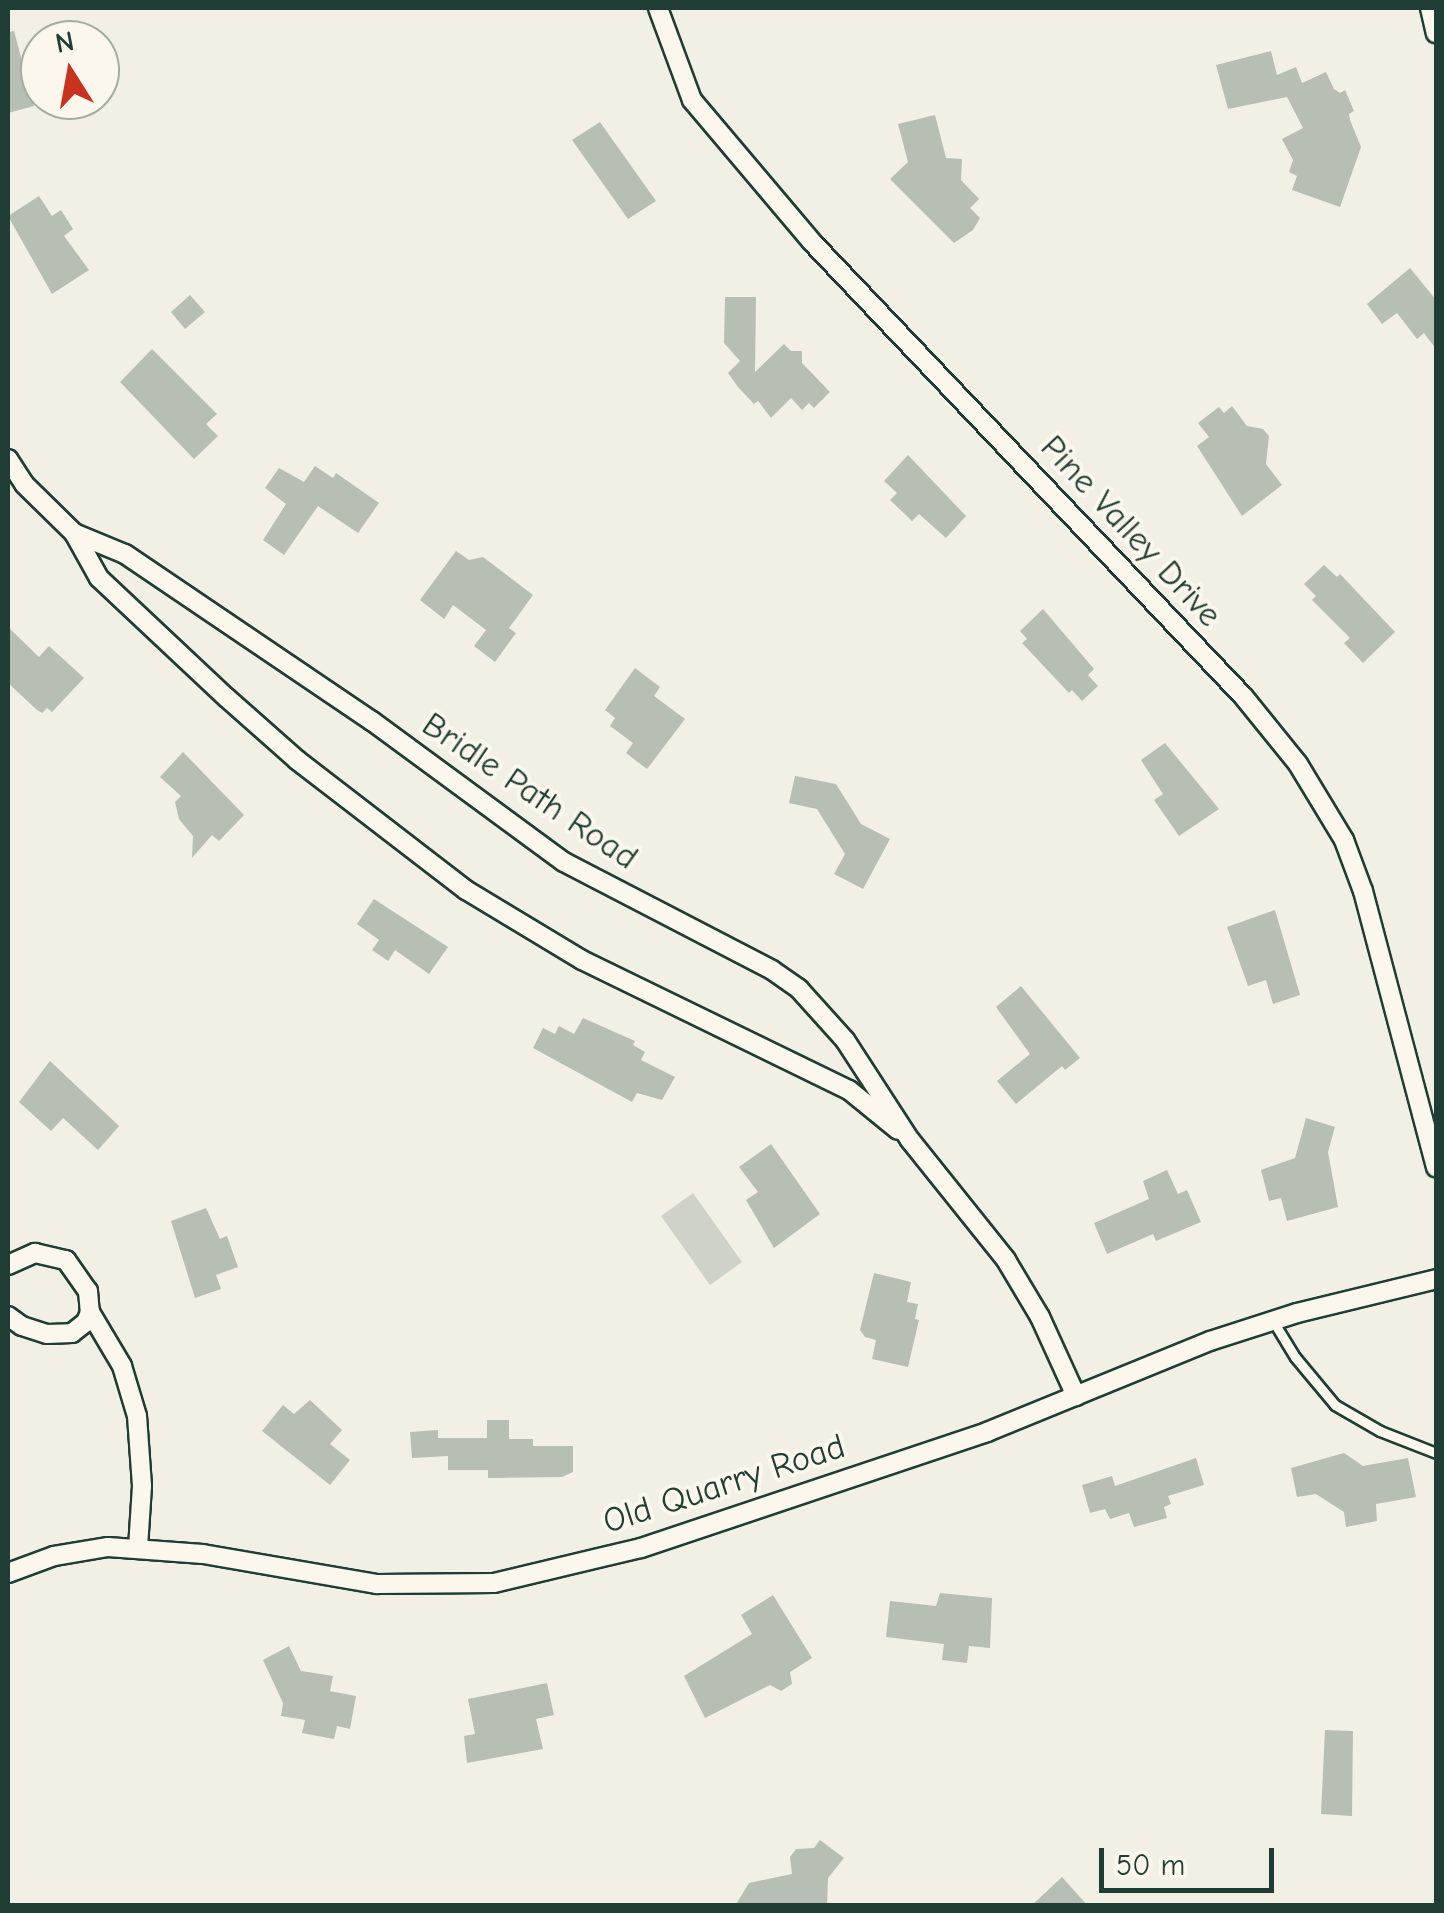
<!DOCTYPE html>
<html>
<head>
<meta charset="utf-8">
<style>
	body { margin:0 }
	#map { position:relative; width:1444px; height:1913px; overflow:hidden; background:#f2f0e5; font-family:"Comic Neue",sans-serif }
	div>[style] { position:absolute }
	.green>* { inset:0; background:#cfd2c8 }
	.building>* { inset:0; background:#b7beb3 }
	.roads { filter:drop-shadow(2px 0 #1f3d34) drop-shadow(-2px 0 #1f3d34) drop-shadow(0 2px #1f3d34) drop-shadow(0 -2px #1f3d34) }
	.lane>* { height:9px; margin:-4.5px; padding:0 4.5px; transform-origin:4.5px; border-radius:4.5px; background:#fbf7ec }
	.street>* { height:18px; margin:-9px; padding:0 9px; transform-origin:9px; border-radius:9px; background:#fbf7ec }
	span { translate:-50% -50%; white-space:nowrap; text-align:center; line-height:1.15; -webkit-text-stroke:8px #fbf7ec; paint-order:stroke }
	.street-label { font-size:35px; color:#1f3d34 }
	.frame { position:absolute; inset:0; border:10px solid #1f3d34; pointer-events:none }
	.north { position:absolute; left:20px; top:20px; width:100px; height:100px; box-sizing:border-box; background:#fbf7ec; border:2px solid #a3ada2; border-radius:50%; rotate:349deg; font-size:28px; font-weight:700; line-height:40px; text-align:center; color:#1f3d34 }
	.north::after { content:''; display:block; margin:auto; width:35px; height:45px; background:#c8321e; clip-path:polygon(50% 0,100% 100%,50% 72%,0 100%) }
	.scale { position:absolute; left:1099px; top:1848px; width:175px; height:45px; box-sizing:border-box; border:5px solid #1f3d34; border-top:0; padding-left:12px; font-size:30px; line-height:35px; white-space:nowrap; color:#1f3d34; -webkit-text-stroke:8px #fbf7ec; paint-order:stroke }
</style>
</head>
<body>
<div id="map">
	<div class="green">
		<i style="clip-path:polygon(693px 1193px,742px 1262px,710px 1285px,661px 1216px)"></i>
	</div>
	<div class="building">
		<i style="clip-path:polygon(14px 31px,34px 106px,8px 113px,8px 32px)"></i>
		<i style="clip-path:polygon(1271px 51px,1277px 75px,1296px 67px,1302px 83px,1326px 72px,1334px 89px,1340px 93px,1345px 90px,1354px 111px,1349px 114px,1350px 120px,1361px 147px,1340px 207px,1292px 190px,1297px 176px,1289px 172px,1293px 160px,1282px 139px,1303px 128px,1287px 97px,1228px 109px,1216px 65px)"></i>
		<i style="clip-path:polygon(935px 115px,946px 158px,962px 159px,961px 180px,979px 199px,970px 208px,980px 218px,973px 230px,954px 243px,890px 179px,908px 162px,898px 124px)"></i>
		<i style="clip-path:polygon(600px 122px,656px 201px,628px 219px,572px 140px)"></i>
		<i style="clip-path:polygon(39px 196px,52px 216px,61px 210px,73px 229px,64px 236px,89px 270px,52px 294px,8px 216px)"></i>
		<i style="clip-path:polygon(1410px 268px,1436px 300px,1436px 349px,1424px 333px,1417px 339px,1397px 313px,1382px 324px,1367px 304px)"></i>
		<i style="clip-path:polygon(190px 295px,205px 312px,185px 329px,171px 312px)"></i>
		<i style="clip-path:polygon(725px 297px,756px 297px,755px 372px,784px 344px,791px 351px,802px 351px,802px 363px,830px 392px,814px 408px,809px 403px,802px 410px,791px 398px,771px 418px,758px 401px,754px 404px,738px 387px,728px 373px,740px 361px,724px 343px)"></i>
		<i style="clip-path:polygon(152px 349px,217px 414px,206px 424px,218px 436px,194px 459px,120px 382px)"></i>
		<i style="clip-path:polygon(1232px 406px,1247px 426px,1263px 429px,1269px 436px,1266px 464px,1282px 485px,1242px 516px,1197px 446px,1209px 437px,1198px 423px,1219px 407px,1224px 413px)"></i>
		<i style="clip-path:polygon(908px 455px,966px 516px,946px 538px,919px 514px,912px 521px,890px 500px,897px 493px,884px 481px)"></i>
		<i style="clip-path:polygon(315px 466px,333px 478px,336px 473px,379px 503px,358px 533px,318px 506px,284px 555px,263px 540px,286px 504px,265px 488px,279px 468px,304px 482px)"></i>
		<i style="clip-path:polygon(456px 551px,469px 560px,483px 557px,533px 595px,509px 628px,516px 633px,495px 662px,474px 646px,486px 630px,453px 605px,444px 619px,420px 600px)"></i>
		<i style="clip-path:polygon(1324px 565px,1337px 577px,1340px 574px,1395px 632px,1363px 663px,1344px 643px,1350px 638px,1312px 600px,1316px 596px,1304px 584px)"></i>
		<i style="clip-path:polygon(1043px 609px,1094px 669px,1088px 675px,1098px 686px,1082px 701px,1072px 690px,1069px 693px,1022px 643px,1027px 639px,1020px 631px)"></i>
		<i style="clip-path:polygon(8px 627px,39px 657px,49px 646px,84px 678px,52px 712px,47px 708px,42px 713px,37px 710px,8px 683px)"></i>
		<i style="clip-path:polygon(635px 668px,660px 687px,654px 696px,685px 719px,647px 769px,626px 753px,633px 743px,610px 726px,615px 718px,605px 710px)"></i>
		<i style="clip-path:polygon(1165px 743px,1219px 809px,1179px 836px,1154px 800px,1163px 794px,1141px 760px)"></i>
		<i style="clip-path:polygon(183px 752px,244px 815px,219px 841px,212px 835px,192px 858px,193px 836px,179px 819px,175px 802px,181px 796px,160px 777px)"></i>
		<i style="clip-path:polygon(795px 776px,836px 784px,861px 824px,890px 839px,863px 889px,834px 874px,845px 854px,817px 809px,789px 803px)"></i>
		<i style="clip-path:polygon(374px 899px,448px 947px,429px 974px,395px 950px,388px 961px,372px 950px,379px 940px,357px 924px)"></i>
		<i style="clip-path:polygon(1275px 910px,1300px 995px,1273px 1004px,1266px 980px,1248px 986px,1227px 927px)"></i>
		<i style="clip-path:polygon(1021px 986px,1080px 1058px,1065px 1070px,1062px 1066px,1016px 1104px,997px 1081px,1030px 1054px,996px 1007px)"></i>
		<i style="clip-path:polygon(583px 1018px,635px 1041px,633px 1045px,645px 1052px,641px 1060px,675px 1077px,662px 1100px,637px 1093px,632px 1102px,533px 1048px,543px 1028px,555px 1034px,559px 1026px,574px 1034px)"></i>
		<i style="clip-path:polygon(50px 1061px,119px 1126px,98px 1150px,63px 1118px,51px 1131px,19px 1102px)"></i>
		<i style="clip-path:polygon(1306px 1118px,1335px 1127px,1328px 1152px,1338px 1207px,1287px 1221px,1281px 1198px,1269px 1201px,1261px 1170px,1295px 1158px)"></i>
		<i style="clip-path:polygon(771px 1144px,820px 1214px,774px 1248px,746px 1200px,758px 1192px,739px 1167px)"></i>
		<i style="clip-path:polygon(1167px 1170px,1178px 1194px,1187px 1190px,1201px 1222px,1156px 1241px,1153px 1234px,1107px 1254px,1094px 1223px,1149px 1199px,1143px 1181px)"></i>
		<i style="clip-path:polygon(206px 1208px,220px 1239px,227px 1236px,238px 1267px,216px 1275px,221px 1289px,195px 1298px,171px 1221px)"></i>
		<i style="clip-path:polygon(874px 1273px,911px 1282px,907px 1302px,918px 1304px,915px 1319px,919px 1320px,908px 1367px,872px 1359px,876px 1340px,865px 1337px,860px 1330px)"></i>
		<i style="clip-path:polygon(310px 1400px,342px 1430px,330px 1444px,350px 1460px,330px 1485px,262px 1431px,283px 1405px,294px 1414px)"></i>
		<i style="clip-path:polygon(487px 1420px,509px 1420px,509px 1439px,533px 1439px,533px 1446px,573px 1446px,573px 1472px,562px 1477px,488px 1478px,488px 1470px,448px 1470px,448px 1456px,412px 1458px,410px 1432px,438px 1430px,438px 1438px,487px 1438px)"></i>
		<i style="clip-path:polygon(1344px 1453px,1363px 1466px,1408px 1458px,1416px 1497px,1376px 1504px,1377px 1521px,1346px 1527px,1344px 1512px,1316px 1494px,1297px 1497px,1291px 1468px)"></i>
		<i style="clip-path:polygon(1196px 1458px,1204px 1485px,1168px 1496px,1171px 1504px,1164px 1507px,1167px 1518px,1134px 1527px,1129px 1513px,1110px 1519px,1105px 1509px,1090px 1513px,1082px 1485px,1112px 1476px,1115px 1486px)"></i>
		<i style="clip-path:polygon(940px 1593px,992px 1598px,990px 1648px,969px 1646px,967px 1663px,942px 1660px,944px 1644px,886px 1637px,890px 1601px,936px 1606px)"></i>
		<i style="clip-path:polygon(773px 1595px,812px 1658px,790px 1672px,792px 1684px,781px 1691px,770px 1685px,705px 1718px,684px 1676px,752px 1634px,741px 1615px)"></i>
		<i style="clip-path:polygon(289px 1646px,301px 1671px,333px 1676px,330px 1691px,356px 1696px,350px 1729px,337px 1726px,334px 1739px,302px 1733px,305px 1720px,281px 1716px,283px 1703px,263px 1660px)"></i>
		<i style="clip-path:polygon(547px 1683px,554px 1715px,536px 1719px,543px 1749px,467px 1763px,464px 1736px,475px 1734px,468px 1699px)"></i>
		<i style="clip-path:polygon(1325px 1730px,1353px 1731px,1352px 1816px,1321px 1814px)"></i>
		<i style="clip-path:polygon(820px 1840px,844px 1858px,828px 1878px,827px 1906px,735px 1906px,749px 1883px,792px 1874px,790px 1857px,796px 1849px,814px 1848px)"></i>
		<i style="clip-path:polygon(1062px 1877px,1088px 1906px,1031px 1906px)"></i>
	</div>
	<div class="roads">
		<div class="lane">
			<i style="left:1273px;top:1321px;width:42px;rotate:58.6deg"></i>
			<i style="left:1295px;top:1357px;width:62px;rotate:50.2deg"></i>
			<i style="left:1335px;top:1405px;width:52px;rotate:30deg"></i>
			<i style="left:1380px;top:1431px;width:60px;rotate:21.4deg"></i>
		</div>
		<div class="street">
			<i style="left:658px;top:8px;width:98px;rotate:69.7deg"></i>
			<i style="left:692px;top:100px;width:185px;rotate:49.8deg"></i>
			<i style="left:811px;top:241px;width:627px;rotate:46.49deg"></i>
			<i style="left:1243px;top:696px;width:87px;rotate:51deg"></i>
			<i style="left:1298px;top:764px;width:89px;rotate:58.8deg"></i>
			<i style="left:1344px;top:840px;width:54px;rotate:69.6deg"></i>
			<i style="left:1363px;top:891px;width:286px;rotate:75.2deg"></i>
			<i style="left:1430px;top:8px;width:26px;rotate:77deg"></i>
			<i style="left:8px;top:459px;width:30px;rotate:57deg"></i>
			<i style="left:24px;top:484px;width:70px;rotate:44.4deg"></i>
			<i style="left:74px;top:533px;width:51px;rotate:60.9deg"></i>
			<i style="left:99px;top:578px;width:175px;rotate:43.2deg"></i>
			<i style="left:227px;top:698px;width:94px;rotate:41.5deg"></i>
			<i style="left:297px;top:760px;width:213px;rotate:37.6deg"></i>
			<i style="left:466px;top:890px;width:135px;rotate:31.1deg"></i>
			<i style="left:582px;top:960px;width:297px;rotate:26deg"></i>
			<i style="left:849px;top:1090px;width:63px;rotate:39.2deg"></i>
			<i style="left:74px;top:533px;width:55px;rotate:22.4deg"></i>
			<i style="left:125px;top:554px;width:298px;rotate:34.1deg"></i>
			<i style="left:372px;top:721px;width:238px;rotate:36.3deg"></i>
			<i style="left:564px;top:862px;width:234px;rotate:27.4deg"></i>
			<i style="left:772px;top:970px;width:33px;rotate:35deg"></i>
			<i style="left:799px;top:989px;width:69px;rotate:48deg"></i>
			<i style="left:845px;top:1040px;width:119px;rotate:57deg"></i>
			<i style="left:910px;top:1140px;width:154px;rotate:51.3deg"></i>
			<i style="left:1006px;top:1260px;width:66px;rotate:59.2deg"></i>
			<i style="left:1040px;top:1317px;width:87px;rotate:65.5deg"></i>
			<i style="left:8px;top:1265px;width:30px;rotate:-24deg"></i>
			<i style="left:35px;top:1253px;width:32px;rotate:13deg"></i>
			<i style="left:66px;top:1260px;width:38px;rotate:55deg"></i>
			<i style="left:88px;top:1291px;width:21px;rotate:85deg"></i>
			<i style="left:90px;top:1312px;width:63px;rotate:59.3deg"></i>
			<i style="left:122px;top:1366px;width:52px;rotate:73.3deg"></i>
			<i style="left:137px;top:1416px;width:70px;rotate:85.9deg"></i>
			<i style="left:142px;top:1486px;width:62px;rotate:93.7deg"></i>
			<i style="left:8px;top:1316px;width:17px;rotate:36deg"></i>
			<i style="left:22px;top:1326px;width:26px;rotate:18deg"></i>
			<i style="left:47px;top:1334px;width:25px;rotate:-2deg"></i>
			<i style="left:72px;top:1333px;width:18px;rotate:-38deg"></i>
			<i style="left:86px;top:1322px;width:11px;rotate:-68deg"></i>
			<i style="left:8px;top:1573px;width:49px;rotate:-20.3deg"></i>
			<i style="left:54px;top:1556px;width:55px;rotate:-9.5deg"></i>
			<i style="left:108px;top:1547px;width:95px;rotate:4.2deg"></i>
			<i style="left:203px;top:1554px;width:177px;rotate:9.8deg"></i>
			<i style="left:377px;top:1584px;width:117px;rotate:-0.5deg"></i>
			<i style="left:494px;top:1583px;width:151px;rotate:-13.4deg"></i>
			<i style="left:641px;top:1548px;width:365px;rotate:-18.5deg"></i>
			<i style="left:987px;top:1432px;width:241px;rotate:-22.2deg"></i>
			<i style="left:1210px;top:1341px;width:91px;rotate:-17.8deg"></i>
			<i style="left:1297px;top:1313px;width:143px;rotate:-13.7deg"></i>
		</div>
	</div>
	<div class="street-label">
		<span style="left:1131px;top:531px;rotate:47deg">Pine Valley Drive</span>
		<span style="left:530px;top:791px;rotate:34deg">Bridle Path Road</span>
		<span style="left:724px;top:1484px;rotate:-18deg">Old Quarry Road</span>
	</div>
	<div class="frame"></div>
	<div class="north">N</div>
	<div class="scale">50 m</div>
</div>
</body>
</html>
